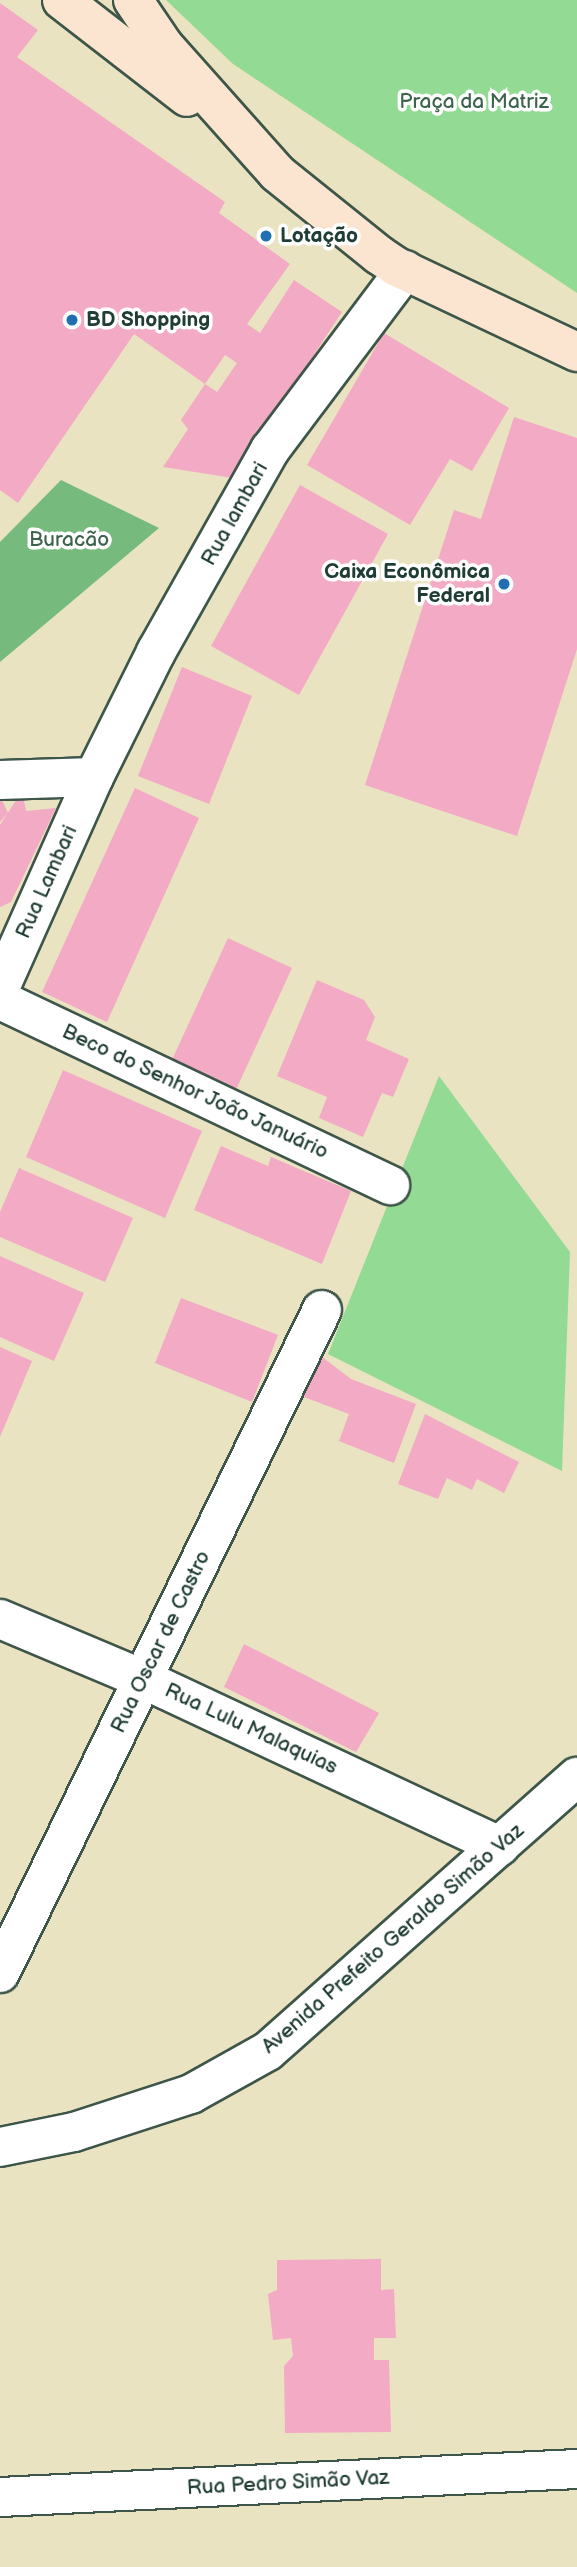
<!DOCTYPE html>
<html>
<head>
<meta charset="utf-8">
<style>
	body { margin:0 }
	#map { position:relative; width:577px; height:2567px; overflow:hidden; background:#eae3c1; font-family:"Balsamiq Sans",sans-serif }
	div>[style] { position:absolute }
	.green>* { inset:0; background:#93da95 }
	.forest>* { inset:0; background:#76ba7e }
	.building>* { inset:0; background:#f2aac5 }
	.roads { filter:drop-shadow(2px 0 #3d5649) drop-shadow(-2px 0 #3d5649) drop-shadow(0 2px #3d5649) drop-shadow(0 -2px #3d5649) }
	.street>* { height:38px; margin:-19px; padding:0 19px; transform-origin:19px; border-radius:19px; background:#fff }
	.secondary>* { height:38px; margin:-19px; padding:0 19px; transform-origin:19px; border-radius:19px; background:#fce5d0 }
	.dots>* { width:19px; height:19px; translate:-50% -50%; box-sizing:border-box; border:4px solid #fff; border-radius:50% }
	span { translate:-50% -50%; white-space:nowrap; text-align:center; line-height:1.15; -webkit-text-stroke:7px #fff; paint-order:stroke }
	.park-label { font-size:21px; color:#3c644c }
	.poi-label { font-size:21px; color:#1f3d34; font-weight:700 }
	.left { translate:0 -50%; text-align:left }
	.right { translate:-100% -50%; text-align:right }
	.street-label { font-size:21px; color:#1f3d34 }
</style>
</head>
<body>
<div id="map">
	<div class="green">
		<i style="clip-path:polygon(166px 0,577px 0,577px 293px,233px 64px)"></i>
		<i style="clip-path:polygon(439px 1076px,570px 1252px,562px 1471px,328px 1354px)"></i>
	</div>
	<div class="forest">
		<i style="clip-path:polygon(61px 480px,159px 528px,0 662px,0 542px)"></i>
	</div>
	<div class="building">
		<i style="clip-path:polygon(evenodd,0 3px,38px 30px,17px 57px,225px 202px,219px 213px,290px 264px,247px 324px,260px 333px,294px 280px,342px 312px,233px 478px,163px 467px,188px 429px,181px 420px,205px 384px,134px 334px,18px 503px,0 490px,0 3px,225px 355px,237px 363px,217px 392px,205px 384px,225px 355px)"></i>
		<i style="clip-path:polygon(384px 333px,509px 408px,472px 471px,450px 459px,410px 525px,307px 465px)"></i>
		<i style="clip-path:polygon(514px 417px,577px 438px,577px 649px,517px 836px,365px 785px,454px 510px,481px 519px)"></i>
		<i style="clip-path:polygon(300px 485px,388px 534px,299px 695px,211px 646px)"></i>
		<i style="clip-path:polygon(182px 667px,252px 696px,209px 804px,138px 776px)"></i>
		<i style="clip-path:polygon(135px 788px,199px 818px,107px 1022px,42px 992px)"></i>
		<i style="clip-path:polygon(22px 791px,26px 811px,56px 808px,11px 902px,0 907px,0 825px)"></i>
		<i style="clip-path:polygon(0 796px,8px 813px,0 822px)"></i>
		<i style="clip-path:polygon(228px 938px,292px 968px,235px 1092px,171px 1062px)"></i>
		<i style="clip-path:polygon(317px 980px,364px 1000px,375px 1017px,366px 1040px,409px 1059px,393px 1097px,382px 1093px,363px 1137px,319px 1118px,327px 1097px,277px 1076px)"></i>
		<i style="clip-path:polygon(63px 1070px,202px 1131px,165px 1218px,26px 1157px)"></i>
		<i style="clip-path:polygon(221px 1146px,268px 1166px,271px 1157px,351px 1191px,322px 1264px,194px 1210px)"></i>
		<i style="clip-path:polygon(19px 1168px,133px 1218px,105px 1282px,0 1237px,0 1212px)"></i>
		<i style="clip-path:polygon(0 1256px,84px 1293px,54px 1361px,0 1337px)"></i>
		<i style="clip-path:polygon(181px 1298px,278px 1335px,252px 1402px,155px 1363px)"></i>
		<i style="clip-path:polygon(0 1347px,32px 1361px,0 1437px)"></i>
		<i style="clip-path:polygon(313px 1350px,351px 1379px,416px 1404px,394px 1463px,339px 1441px,349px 1414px,296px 1394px)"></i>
		<i style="clip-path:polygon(425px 1414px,519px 1462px,504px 1493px,477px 1479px,472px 1490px,447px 1478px,438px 1499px,398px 1484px)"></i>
		<i style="clip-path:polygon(244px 1644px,379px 1713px,356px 1752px,224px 1687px)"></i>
		<i style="clip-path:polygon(381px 2259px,381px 2290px,394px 2289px,396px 2338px,374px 2338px,374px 2360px,389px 2360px,391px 2432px,285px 2433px,284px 2366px,293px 2356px,291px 2338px,273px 2340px,268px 2294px,277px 2290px,277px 2260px)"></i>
	</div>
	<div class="roads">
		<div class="street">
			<i style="left:0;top:780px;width:94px;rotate:-1.8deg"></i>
			<i style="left:0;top:988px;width:231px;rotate:-66deg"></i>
			<i style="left:94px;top:777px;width:140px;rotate:-63.6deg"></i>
			<i style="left:156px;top:652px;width:232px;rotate:-60.6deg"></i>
			<i style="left:270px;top:450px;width:225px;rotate:-53.1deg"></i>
			<i style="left:0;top:1000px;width:432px;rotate:25.4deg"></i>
			<i style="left:0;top:1619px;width:155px;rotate:22.8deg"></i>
			<i style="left:143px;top:1679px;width:394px;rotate:25.1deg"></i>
			<i style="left:0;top:1973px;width:737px;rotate:-64.1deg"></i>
			<i style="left:0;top:2147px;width:76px;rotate:-11.5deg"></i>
			<i style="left:74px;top:2132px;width:123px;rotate:-18deg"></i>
			<i style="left:191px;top:2094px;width:88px;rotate:-29.2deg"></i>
			<i style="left:268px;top:2051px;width:413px;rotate:-41.6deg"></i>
			<i style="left:0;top:2497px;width:578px;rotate:-2.78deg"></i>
		</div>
		<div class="secondary">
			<i style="left:62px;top:0;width:158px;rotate:37.8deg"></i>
			<i style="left:133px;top:0;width:55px;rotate:56deg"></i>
			<i style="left:164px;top:46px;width:170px;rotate:48.3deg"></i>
			<i style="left:277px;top:173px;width:131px;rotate:38.8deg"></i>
			<i style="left:379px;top:255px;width:22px;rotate:34deg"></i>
			<i style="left:397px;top:267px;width:199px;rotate:25.3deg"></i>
		</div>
	</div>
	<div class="dots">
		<i style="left:266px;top:236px;background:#1f6fb2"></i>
		<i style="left:72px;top:320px;background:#1f6fb2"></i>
		<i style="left:504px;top:584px;background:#1f6fb2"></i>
	</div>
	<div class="park-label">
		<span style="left:474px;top:102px">Praça da Matriz</span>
		<span style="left:69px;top:540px">Buracão</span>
	</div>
	<div class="poi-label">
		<span class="left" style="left:280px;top:236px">Lotação</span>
		<span class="left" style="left:86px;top:320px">BD Shopping</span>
		<span class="right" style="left:490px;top:584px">Caixa Econômica<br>Federal</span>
	</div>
	<div class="street-label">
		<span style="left:235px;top:514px;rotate:-61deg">Rua lambari</span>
		<span style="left:47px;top:882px;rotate:-66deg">Rua Lambari</span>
		<span style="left:195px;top:1092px;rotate:25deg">Beco do Senhor João Januário</span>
		<span style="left:161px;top:1642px;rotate:-64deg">Rua Oscar de Castro</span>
		<span style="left:251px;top:1729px;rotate:25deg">Rua Lulu Malaquias</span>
		<span style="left:393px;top:1939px;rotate:-41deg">Avenida Prefeito Geraldo Simão Vaz</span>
		<span style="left:288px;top:2483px;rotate:-3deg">Rua Pedro Simão Vaz</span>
	</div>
</div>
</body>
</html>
